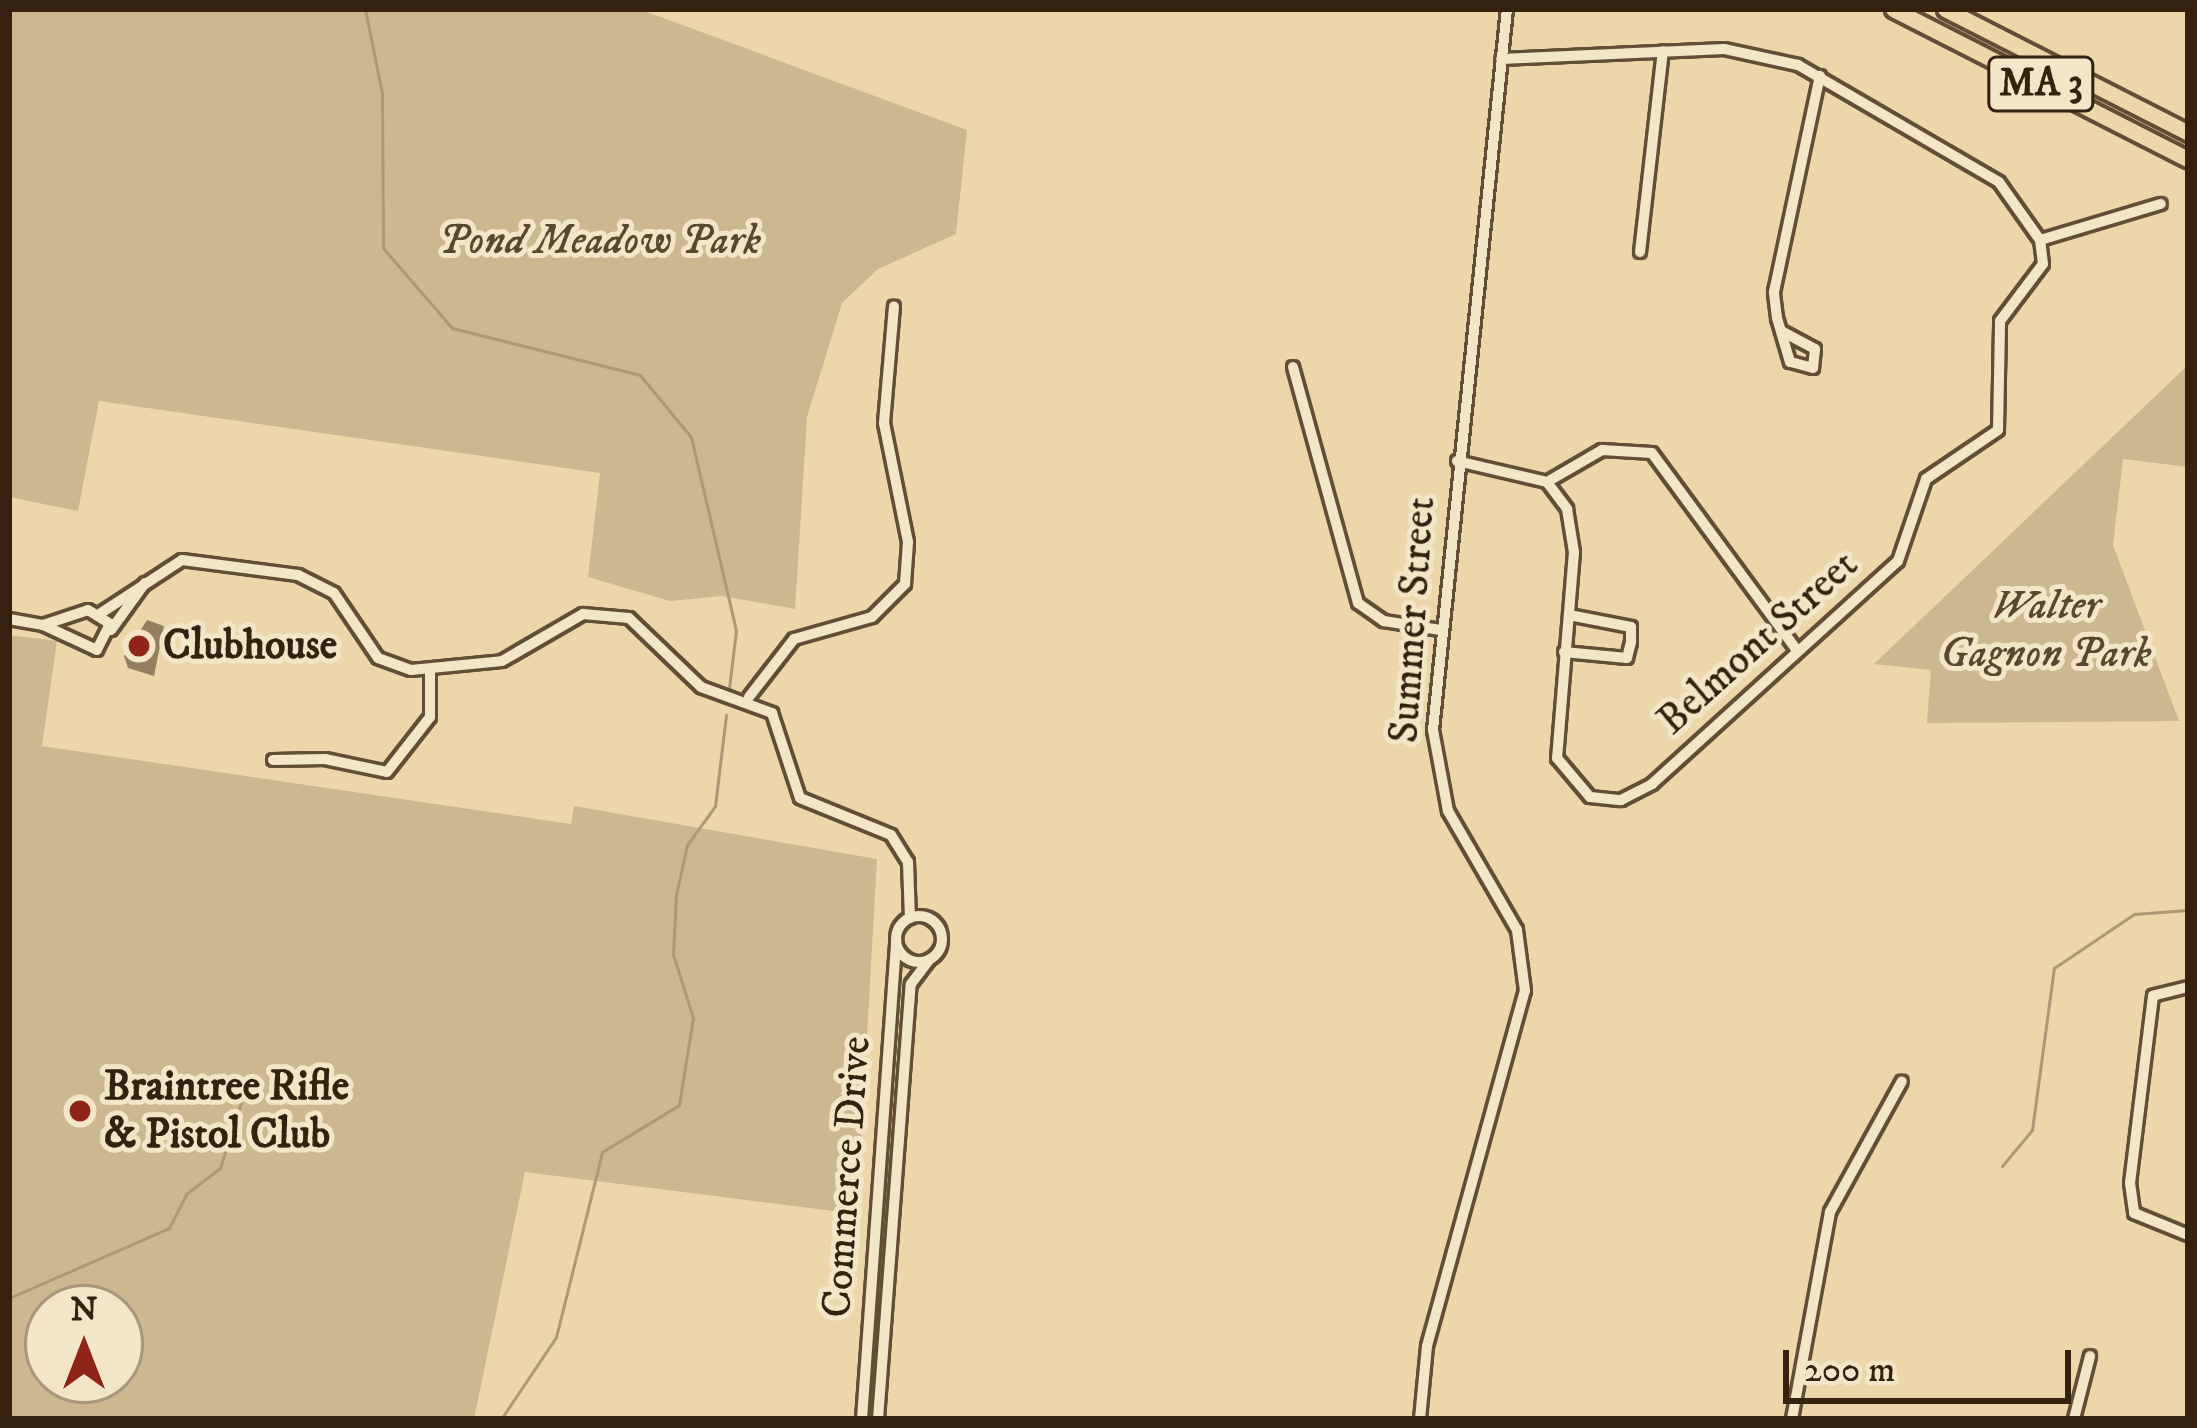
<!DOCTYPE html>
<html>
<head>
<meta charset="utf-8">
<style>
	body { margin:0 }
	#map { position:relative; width:2197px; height:1428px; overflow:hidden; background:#ebd7aa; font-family:"IM FELL DW Pica",serif }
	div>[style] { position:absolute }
	.green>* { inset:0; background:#ccb890 }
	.stream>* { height:3px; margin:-1.5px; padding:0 1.5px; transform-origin:1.5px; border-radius:1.5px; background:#ad9976 }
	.building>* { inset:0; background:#948060 }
	.roads { filter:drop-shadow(3px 0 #624e36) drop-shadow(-3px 0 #624e36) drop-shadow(0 3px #624e36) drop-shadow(0 -3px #624e36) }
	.minor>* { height:10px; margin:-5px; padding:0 5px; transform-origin:5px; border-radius:5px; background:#f2e5c8 }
	.minor>.ring { margin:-5px; padding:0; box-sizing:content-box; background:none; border:10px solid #f2e5c8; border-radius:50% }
	.highway>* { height:15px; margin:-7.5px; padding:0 7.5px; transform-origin:7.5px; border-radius:7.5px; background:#ebd7aa }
	.dots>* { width:33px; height:33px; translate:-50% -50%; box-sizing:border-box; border:6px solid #f2e5c8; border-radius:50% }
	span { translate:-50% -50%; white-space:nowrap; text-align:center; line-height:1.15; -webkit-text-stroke:10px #f2e5c8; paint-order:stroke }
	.shield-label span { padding:3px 9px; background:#f2e5c8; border:3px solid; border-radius:9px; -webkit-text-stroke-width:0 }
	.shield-label { font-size:39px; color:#352110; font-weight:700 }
	.park-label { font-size:42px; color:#5b4730; font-style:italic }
	.street-label { font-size:42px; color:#352110 }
	.poi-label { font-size:42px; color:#352110; font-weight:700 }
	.left { translate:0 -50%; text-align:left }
	.frame { position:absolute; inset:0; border:12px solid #352110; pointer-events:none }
	.north { position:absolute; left:24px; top:1284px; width:120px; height:120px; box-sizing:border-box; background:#f2e5c8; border:3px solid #a6977e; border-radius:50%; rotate:0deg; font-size:33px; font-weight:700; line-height:48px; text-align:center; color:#352110 }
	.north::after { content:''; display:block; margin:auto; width:42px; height:54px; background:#8f2418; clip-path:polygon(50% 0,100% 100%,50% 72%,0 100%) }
	.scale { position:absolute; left:1783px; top:1350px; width:288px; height:54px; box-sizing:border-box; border:6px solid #352110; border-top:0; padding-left:15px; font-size:36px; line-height:42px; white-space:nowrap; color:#352110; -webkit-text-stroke:9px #f2e5c8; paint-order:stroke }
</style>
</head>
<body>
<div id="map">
	<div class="green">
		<i style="clip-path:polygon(9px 9px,639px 9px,967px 130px,956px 234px,878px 269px,842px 303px,807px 417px,795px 609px,722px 596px,670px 601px,588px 577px,600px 473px,99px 401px,78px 511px,9px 497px)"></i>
		<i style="clip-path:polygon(2188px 365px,2188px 467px,2123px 459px,2113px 545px,2179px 721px,1927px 723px,1931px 670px,1874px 664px)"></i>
		<i style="clip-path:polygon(evenodd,9px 635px,57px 641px,42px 746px,571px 824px,574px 806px,877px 859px,857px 1214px,525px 1172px,474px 1419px,9px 1419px,9px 635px,120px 1308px,120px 1380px,48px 1380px,48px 1308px,120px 1308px)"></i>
	</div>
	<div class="stream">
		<i style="left:365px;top:9px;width:86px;rotate:78.6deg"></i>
		<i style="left:382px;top:93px;width:155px;rotate:89.6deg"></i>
		<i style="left:383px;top:248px;width:106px;rotate:49.2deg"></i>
		<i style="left:452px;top:328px;width:194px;rotate:14deg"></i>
		<i style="left:640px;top:375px;width:80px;rotate:50.6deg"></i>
		<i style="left:691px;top:437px;width:198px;rotate:76.9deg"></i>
		<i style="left:736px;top:630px;width:59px;rotate:96.8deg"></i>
		<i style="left:2002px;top:1166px;width:47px;rotate:-50.2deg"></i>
		<i style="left:2032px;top:1130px;width:163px;rotate:-82.3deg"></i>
		<i style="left:2054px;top:968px;width:97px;rotate:-34deg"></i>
		<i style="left:2134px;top:914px;width:54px;rotate:-4.2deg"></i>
		<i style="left:9px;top:1298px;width:175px;rotate:-23.6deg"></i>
		<i style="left:169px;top:1228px;width:38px;rotate:-63deg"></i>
		<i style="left:186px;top:1194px;width:43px;rotate:-37.4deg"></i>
		<i style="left:220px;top:1168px;width:99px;rotate:-72.3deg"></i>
		<i style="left:501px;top:1419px;width:99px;rotate:-56.1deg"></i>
		<i style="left:556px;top:1337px;width:191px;rotate:-76deg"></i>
		<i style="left:602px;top:1152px;width:90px;rotate:-31.4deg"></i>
		<i style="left:679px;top:1105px;width:88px;rotate:-80.9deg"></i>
		<i style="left:693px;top:1018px;width:67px;rotate:-107.4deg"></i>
		<i style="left:673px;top:954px;width:59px;rotate:-87.1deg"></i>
		<i style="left:676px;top:895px;width:51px;rotate:-77.6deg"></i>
		<i style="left:687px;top:845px;width:48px;rotate:-54.3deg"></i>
		<i style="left:715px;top:806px;width:92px;rotate:-83.1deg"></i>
	</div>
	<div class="building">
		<i style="clip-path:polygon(147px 620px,164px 626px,154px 676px,128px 668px,124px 656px)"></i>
	</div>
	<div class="roads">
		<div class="minor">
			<i style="left:2040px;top:240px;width:126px;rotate:-16.6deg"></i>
			<i style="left:1640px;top:252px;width:202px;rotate:-83.5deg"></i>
			<i style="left:1783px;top:332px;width:36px;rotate:28deg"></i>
			<i style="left:1815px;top:349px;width:19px;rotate:96deg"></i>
			<i style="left:1813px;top:368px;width:24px;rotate:-165deg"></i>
			<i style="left:1790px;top:362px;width:46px;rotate:-106.5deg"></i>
			<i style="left:1777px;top:318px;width:26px;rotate:-97deg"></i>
			<i style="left:1774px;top:292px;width:221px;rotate:-78deg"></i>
			<i style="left:1293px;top:367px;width:245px;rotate:74.6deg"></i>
			<i style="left:1358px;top:603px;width:32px;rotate:35deg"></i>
			<i style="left:1384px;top:621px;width:57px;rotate:9.1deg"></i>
			<i style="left:1457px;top:461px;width:92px;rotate:13.1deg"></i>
			<i style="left:1547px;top:482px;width:34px;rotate:53deg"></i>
			<i style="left:1567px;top:509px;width:44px;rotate:80.8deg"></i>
			<i style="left:1574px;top:552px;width:207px;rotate:94.7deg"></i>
			<i style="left:1557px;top:758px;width:51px;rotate:49.8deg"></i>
			<i style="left:1590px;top:797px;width:31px;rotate:6deg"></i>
			<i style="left:1621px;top:800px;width:35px;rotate:-27deg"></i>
			<i style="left:1652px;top:784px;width:332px;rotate:-42.2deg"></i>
			<i style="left:1898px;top:561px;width:87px;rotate:-71.1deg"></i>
			<i style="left:1926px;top:479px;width:87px;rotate:-34.2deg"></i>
			<i style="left:1998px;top:430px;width:109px;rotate:-88.9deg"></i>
			<i style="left:2000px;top:321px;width:71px;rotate:-53deg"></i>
			<i style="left:2043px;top:264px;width:24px;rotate:-97deg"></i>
			<i style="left:2040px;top:240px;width:71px;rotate:-125.3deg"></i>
			<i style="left:1999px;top:182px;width:233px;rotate:-149.8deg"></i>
			<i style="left:1798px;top:65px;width:76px;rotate:-167.8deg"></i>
			<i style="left:1724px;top:49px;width:223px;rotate:177.4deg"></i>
			<i style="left:1547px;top:482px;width:64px;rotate:-30.2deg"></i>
			<i style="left:1602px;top:450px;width:50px;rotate:3.4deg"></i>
			<i style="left:1652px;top:453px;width:242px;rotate:53.7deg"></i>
			<i style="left:88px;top:610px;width:26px;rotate:32deg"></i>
			<i style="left:110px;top:624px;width:29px;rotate:117deg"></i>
			<i style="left:97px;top:650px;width:60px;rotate:-155.2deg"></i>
			<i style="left:43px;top:625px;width:47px;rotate:-18.4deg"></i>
			<i style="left:101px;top:613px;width:97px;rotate:-33.2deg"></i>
			<i style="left:182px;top:560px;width:117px;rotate:7.4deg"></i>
			<i style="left:298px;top:575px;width:40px;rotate:26.6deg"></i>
			<i style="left:334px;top:593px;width:78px;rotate:55.9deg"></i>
			<i style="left:378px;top:658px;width:35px;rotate:20deg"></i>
			<i style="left:411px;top:670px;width:91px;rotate:-5.6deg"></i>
			<i style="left:502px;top:661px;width:94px;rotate:-30.1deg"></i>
			<i style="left:583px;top:614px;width:46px;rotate:5deg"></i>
			<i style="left:629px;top:618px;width:100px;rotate:43.8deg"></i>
			<i style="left:701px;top:687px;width:76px;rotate:20.1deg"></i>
			<i style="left:772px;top:713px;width:89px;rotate:71.8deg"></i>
			<i style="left:800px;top:798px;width:98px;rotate:22.1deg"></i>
			<i style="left:891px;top:835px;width:32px;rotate:58deg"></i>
			<i style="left:908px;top:862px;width:56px;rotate:88deg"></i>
			<i style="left:9px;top:619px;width:35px;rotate:10deg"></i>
			<i style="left:111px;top:630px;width:58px;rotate:-54.1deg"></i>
			<i style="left:1564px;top:652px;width:63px;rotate:5.4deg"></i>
			<i style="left:1627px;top:658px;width:16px;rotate:-76deg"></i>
			<i style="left:1631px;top:642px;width:15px;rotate:-90deg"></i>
			<i style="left:1631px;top:627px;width:63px;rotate:-169deg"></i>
			<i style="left:749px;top:697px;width:73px;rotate:-52.2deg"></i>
			<i style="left:794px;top:639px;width:81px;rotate:-15.8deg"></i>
			<i style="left:872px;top:617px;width:47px;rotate:-45deg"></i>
			<i style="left:905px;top:584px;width:42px;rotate:-85.9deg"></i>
			<i style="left:908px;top:542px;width:121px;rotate:-101.4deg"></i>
			<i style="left:884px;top:423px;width:117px;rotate:-85.1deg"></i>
			<i style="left:273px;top:760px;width:52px;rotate:-1.1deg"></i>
			<i style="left:325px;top:759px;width:63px;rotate:11.8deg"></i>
			<i style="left:387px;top:772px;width:70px;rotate:-52deg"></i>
			<i style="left:430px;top:717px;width:47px;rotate:-90deg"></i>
			<i class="ring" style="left:896px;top:916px;width:36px;height:36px"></i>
			<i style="left:2188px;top:987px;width:36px;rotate:166deg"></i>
			<i style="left:2153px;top:996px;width:188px;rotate:97deg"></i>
			<i style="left:2130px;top:1183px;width:30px;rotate:82deg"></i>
			<i style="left:2134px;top:1213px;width:58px;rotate:22.2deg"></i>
			<i style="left:862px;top:1419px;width:480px;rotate:-85.9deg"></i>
			<i style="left:878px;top:1419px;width:436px;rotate:-85.7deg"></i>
			<i style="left:911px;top:984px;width:31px;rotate:-53deg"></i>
			<i style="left:1420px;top:1419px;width:73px;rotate:-84.5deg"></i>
			<i style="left:1427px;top:1346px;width:368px;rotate:-74.6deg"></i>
			<i style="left:1525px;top:991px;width:62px;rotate:-97.5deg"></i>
			<i style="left:1517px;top:930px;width:138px;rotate:-120.1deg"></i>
			<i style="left:1448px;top:811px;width:82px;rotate:-100.5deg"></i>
			<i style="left:1433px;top:730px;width:725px;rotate:-84.14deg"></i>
			<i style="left:1792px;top:1419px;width:210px;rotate:-79.6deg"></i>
			<i style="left:1830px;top:1212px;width:149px;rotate:-61.2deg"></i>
			<i style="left:2074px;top:1419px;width:65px;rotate:-75.7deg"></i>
		</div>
		<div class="highway">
			<i style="left:1893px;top:9px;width:331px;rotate:27deg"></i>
			<i style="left:1945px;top:9px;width:273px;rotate:27deg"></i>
		</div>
	</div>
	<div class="dots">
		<i style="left:139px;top:646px;background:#8f2418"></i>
		<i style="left:80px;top:1111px;background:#8f2418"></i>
	</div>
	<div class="shield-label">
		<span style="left:2041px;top:84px">MA 3</span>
	</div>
	<div class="park-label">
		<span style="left:600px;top:241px">Pond Meadow Park</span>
		<span style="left:2046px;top:630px">Walter<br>Gagnon Park</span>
	</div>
	<div class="street-label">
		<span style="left:1413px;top:620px;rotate:-86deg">Summer Street</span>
		<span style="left:1758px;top:643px;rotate:-42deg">Belmont Street</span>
		<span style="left:847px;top:1177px;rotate:-86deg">Commerce Drive</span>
	</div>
	<div class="poi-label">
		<span class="left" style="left:163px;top:646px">Clubhouse</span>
		<span class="left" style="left:104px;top:1111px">Braintree Rifle<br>&amp; Pistol Club</span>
	</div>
	<div class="frame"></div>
	<div class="north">N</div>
	<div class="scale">200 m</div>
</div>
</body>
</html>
